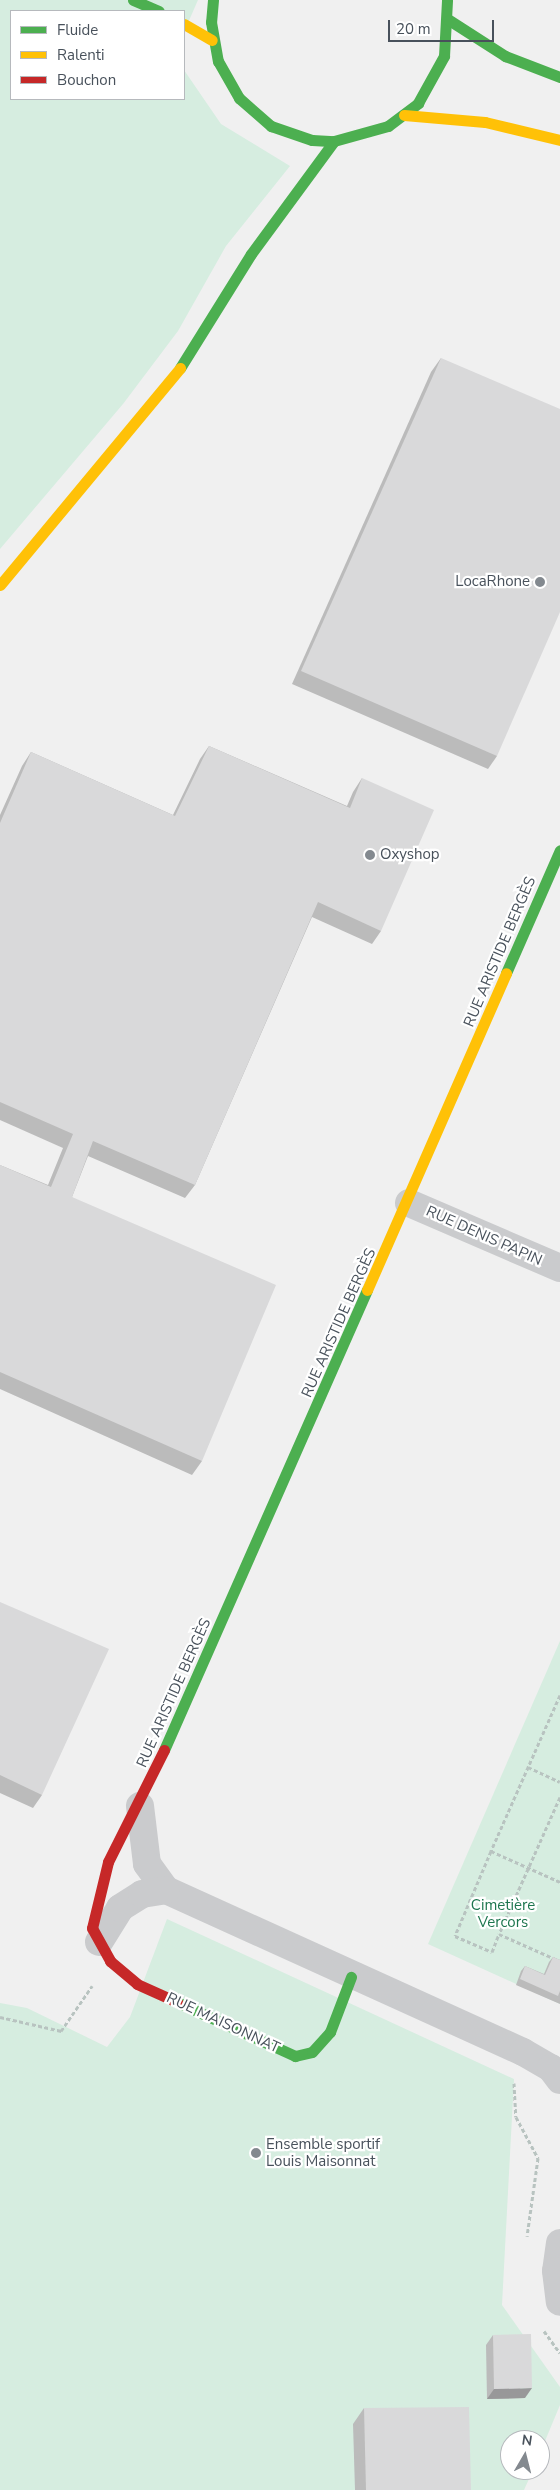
<!DOCTYPE html>
<html>
<head>
<meta charset="utf-8">
<style>
	body { margin:0 }
	#map { position:relative; width:560px; height:2490px; overflow:hidden; background:#f0f0f0; font-family:"Nunito Sans",sans-serif }
	div>[style] { position:absolute }
	.green>* { inset:0; background:#d6ede0 }
	.path>* { height:3px; margin-top:-1.5px; transform-origin:0; background:repeating-linear-gradient(90deg,#b8c3c0 0 4px,transparent 0 6.5px) }
	.street>* { height:28px; margin:-14px; padding:0 14px; transform-origin:14px; border-radius:14px; background:#cacbcd }
	.fast>* { height:11px; margin:-5.5px; padding:0 5.5px; transform-origin:5.5px; border-radius:5.5px; background:#4caf50 }
	.slow>* { height:11px; margin:-5.5px; padding:0 5.5px; transform-origin:5.5px; border-radius:5.5px; background:#ffc107 }
	.jam>* { height:11px; margin:-5.5px; padding:0 5.5px; transform-origin:5.5px; border-radius:5.5px; background:#c62828 }
	.wall>* { inset:0; background:#bbb }
	.shaded-wall>* { inset:0; background:#989899 }
	.building>* { inset:0; background:#d9d9da }
	.dots>* { width:14px; height:14px; translate:-50% -50%; box-sizing:border-box; border:2px solid #fff; border-radius:50% }
	span { translate:-50% -50%; white-space:nowrap; text-align:center; line-height:1.15; -webkit-text-stroke:4.5px #fff; paint-order:stroke }
	.poi-label { font-size:15px; color:#48515b }
	.right { translate:-100% -50%; text-align:right }
	.left { translate:0 -50%; text-align:left }
	.street-label { font-size:15px; color:#48515b }
	.park-label { font-size:15px; color:#1e764f }
	.legend { position:absolute; left:10px; top:10px; width:175px; height:90px; box-sizing:border-box; background:#fff; border:1px solid #b6b9bd; margin:0; padding:6px 9px; list-style:none; font-size:15px; color:#48515b }
	.legend li { display:flex; align-items:center; gap:10px; height:25px }
	.legend b { width:25px; border:1px solid #b6b9bd }
	.north { position:absolute; left:500px; top:2430px; width:50px; height:50px; box-sizing:border-box; background:#fff; border:1px solid #b6b9bd; border-radius:50%; rotate:8deg; font-size:14px; font-weight:700; line-height:20px; text-align:center; color:#48515b }
	.north::after { content:''; display:block; margin:auto; width:18px; height:22px; background:#83898f; clip-path:polygon(50% 0,100% 100%,50% 72%,0 100%) }
	.scale { position:absolute; left:388px; top:20px; width:106px; height:22px; box-sizing:border-box; border:2px solid #48515b; border-top:0; padding-left:6px; font-size:15px; line-height:18px; white-space:nowrap; color:#48515b; -webkit-text-stroke:4px #fff; paint-order:stroke }
</style>
</head>
<body>
<div id="map">
	<div class="green">
		<i style="clip-path:polygon(0 0,198px 0,184px 32px,184px 11px,11px 11px,11px 99px,184px 99px,184px 70px,221px 124px,290px 166px,226px 246px,178px 331px,123px 404px,0 549px)"></i>
		<i style="clip-path:polygon(560px 1641px,560px 2004px,428px 1944px)"></i>
		<i style="clip-path:polygon(167px 1919px,514px 2079px,502px 2305px,560px 2387px,560px 2405px,540px 2453px,540px 2440px,510px 2440px,510px 2470px,533px 2470px,524px 2490px,0 2490px,0 2003px,27px 2008px,107px 2047px,130px 2017px)"></i>
	</div>
	<div class="path">
		<i style="left:560px;top:1695px;width:171px;rotate:113.9deg"></i>
		<i style="left:491px;top:1851px;width:76px;rotate:24.2deg"></i>
		<i style="left:528px;top:1767px;width:35px;rotate:25deg"></i>
		<i style="left:560px;top:1797px;width:150px;rotate:114deg"></i>
		<i style="left:499px;top:1934px;width:67px;rotate:23.9deg"></i>
		<i style="left:491px;top:1851px;width:92px;rotate:113deg"></i>
		<i style="left:455px;top:1936px;width:40px;rotate:23.4deg"></i>
		<i style="left:492px;top:1952px;width:19px;rotate:-69deg"></i>
		<i style="left:0;top:2017px;width:63px;rotate:12.9deg"></i>
		<i style="left:61px;top:2031px;width:55px;rotate:-55.4deg"></i>
		<i style="left:514px;top:2083px;width:34px;rotate:87deg"></i>
		<i style="left:516px;top:2117px;width:47px;rotate:61.8deg"></i>
		<i style="left:538px;top:2158px;width:79px;rotate:98deg"></i>
		<i style="left:544px;top:2331px;width:27px;rotate:54deg"></i>
	</div>
	<div class="street">
		<i style="left:409px;top:1203px;width:164px;rotate:23.3deg"></i>
		<i style="left:140px;top:1806px;width:58px;rotate:83.1deg"></i>
		<i style="left:147px;top:1864px;width:32px;rotate:54deg"></i>
		<i style="left:166px;top:1890px;width:392px;rotate:24.4deg"></i>
		<i style="left:523px;top:2052px;width:32px;rotate:30deg"></i>
		<i style="left:551px;top:2068px;width:15px;rotate:53deg"></i>
		<i style="left:99px;top:1942px;width:40px;rotate:-58deg"></i>
		<i style="left:120px;top:1908px;width:26px;rotate:-32deg"></i>
		<i style="left:142px;top:1894px;width:24px;rotate:-9deg"></i>
		<i style="left:560px;top:2243px;width:28px;rotate:98deg"></i>
		<i style="left:556px;top:2271px;width:31px;rotate:83deg"></i>
	</div>
	<div class="fast">
		<i style="left:133px;top:0;width:28px;rotate:23deg"></i>
		<i style="left:213px;top:0;width:22px;rotate:95deg"></i>
		<i style="left:211px;top:22px;width:40px;rotate:80deg"></i>
		<i style="left:218px;top:61px;width:43px;rotate:60.4deg"></i>
		<i style="left:239px;top:98px;width:43px;rotate:41.2deg"></i>
		<i style="left:271px;top:126px;width:43px;rotate:18.9deg"></i>
		<i style="left:312px;top:140px;width:22px;rotate:3deg"></i>
		<i style="left:334px;top:141px;width:56px;rotate:-15.5deg"></i>
		<i style="left:388px;top:126px;width:38px;rotate:-37deg"></i>
		<i style="left:418px;top:103px;width:54px;rotate:-61deg"></i>
		<i style="left:444px;top:56px;width:56px;rotate:-86.9deg"></i>
		<i style="left:449px;top:20px;width:67px;rotate:32.7deg"></i>
		<i style="left:505px;top:56px;width:59px;rotate:20.9deg"></i>
		<i style="left:180px;top:368px;width:134px;rotate:-58.1deg"></i>
		<i style="left:251px;top:254px;width:140px;rotate:-53.7deg"></i>
		<i style="left:506px;top:973px;width:134px;rotate:-66.3deg"></i>
		<i style="left:164px;top:1750px;width:503px;rotate:-66.19deg"></i>
		<i style="left:177px;top:2002px;width:130px;rotate:24.6deg"></i>
		<i style="left:295px;top:2056px;width:17px;rotate:-13deg"></i>
		<i style="left:312px;top:2052px;width:27px;rotate:-48deg"></i>
		<i style="left:330px;top:2032px;width:59px;rotate:-69.1deg"></i>
	</div>
	<div class="slow">
		<i style="left:184px;top:24px;width:32px;rotate:30deg"></i>
		<i style="left:404px;top:115px;width:81px;rotate:4.9deg"></i>
		<i style="left:485px;top:122px;width:77px;rotate:13.5deg"></i>
		<i style="left:0;top:585px;width:282px;rotate:-50.3deg"></i>
		<i style="left:367px;top:1290px;width:346px;rotate:-66.3deg"></i>
	</div>
	<div class="jam">
		<i style="left:164px;top:1750px;width:125px;rotate:116.6deg"></i>
		<i style="left:108px;top:1862px;width:68px;rotate:103.6deg"></i>
		<i style="left:92px;top:1928px;width:38px;rotate:61deg"></i>
		<i style="left:110px;top:1961px;width:35px;rotate:40deg"></i>
		<i style="left:137px;top:1984px;width:44px;rotate:24.2deg"></i>
	</div>
	<div class="wall">
		<i style="clip-path:polygon(441px 358px,497px 756px,488px 769px,292px 684px,431px 372px)"></i>
		<i style="clip-path:polygon(209px 746px,347px 806px,353px 792px,362px 778px,381px 931px,372px 944px,312px 917px,195px 1185px,185px 1198px,88px 1156px,72px 1197px,202px 1461px,192px 1475px,0 1389px,0 1165px,48px 1185px,63px 1148px,0 1120px,0 815px,22px 766px,31px 752px,173px 815px,200px 759px)"></i>
		<i style="clip-path:polygon(0 1602px,42px 1795px,33px 1808px,0 1793px)"></i>
		<i style="clip-path:polygon(553px 1957px,560px 1960px,560px 2004px,516px 1985px,521px 1971px,525px 1966px,544px 1974px,549px 1962px)"></i>
		<i style="clip-path:polygon(493px 2335px,525px 2398px,487px 2399px,486px 2345px)"></i>
		<i style="clip-path:polygon(364px 2408px,471px 2490px,355px 2490px,353px 2424px)"></i>
	</div>
	<div class="shaded-wall">
		<i style="clip-path:polygon(532px 2388px,525px 2398px,487px 2399px,494px 2389px)"></i>
	</div>
	<div class="building">
		<i style="clip-path:polygon(441px 358px,560px 409px,560px 612px,497px 756px,301px 671px)"></i>
		<i style="clip-path:polygon(209px 746px,350px 808px,362px 778px,434px 810px,381px 931px,318px 902px,195px 1185px,93px 1141px,72px 1197px,276px 1285px,202px 1461px,0 1372px,0 1165px,51px 1187px,73px 1134px,0 1102px,0 823px,31px 752px,175px 816px)"></i>
		<i style="clip-path:polygon(0 1602px,109px 1649px,42px 1795px,0 1775px)"></i>
		<i style="clip-path:polygon(553px 1957px,560px 1960px,560px 1991px,558px 1996px,520px 1979px,525px 1966px,545px 1975px)"></i>
		<i style="clip-path:polygon(531px 2334px,532px 2388px,494px 2389px,493px 2335px)"></i>
		<i style="clip-path:polygon(469px 2407px,471px 2490px,366px 2490px,364px 2408px)"></i>
	</div>
	<div class="dots">
		<i style="left:540px;top:582px;background:#83898f"></i>
		<i style="left:370px;top:855px;background:#83898f"></i>
		<i style="left:256px;top:2153px;background:#83898f"></i>
	</div>
	<div class="poi-label">
		<span class="right" style="left:530px;top:582px">LocaRhone</span>
		<span class="left" style="left:380px;top:855px">Oxyshop</span>
		<span class="left" style="left:266px;top:2153px">Ensemble sportif<br>Louis Maisonnat</span>
	</div>
	<div class="street-label">
		<span style="left:500px;top:952px;rotate:-67deg">RUE ARISTIDE BERGÈS</span>
		<span style="left:484px;top:1236px;rotate:24deg">RUE DENIS PAPIN</span>
		<span style="left:339px;top:1323px;rotate:-66deg">RUE ARISTIDE BERGÈS</span>
		<span style="left:174px;top:1693px;rotate:-66deg">RUE ARISTIDE BERGÈS</span>
		<span style="left:223px;top:2023px;rotate:25deg">RUE MAISONNAT</span>
	</div>
	<div class="park-label">
		<span style="left:503px;top:1914px">Cimetière<br>Vercors</span>
	</div>
	<ul class="legend">
	<li><b style="height:6px;background:#4caf50"></b>Fluide</li>
	<li><b style="height:6px;background:#ffc107"></b>Ralenti</li>
	<li><b style="height:6px;background:#c62828"></b>Bouchon</li>
	</ul>
	<div class="north">N</div>
	<div class="scale">20 m</div>
</div>
</body>
</html>
